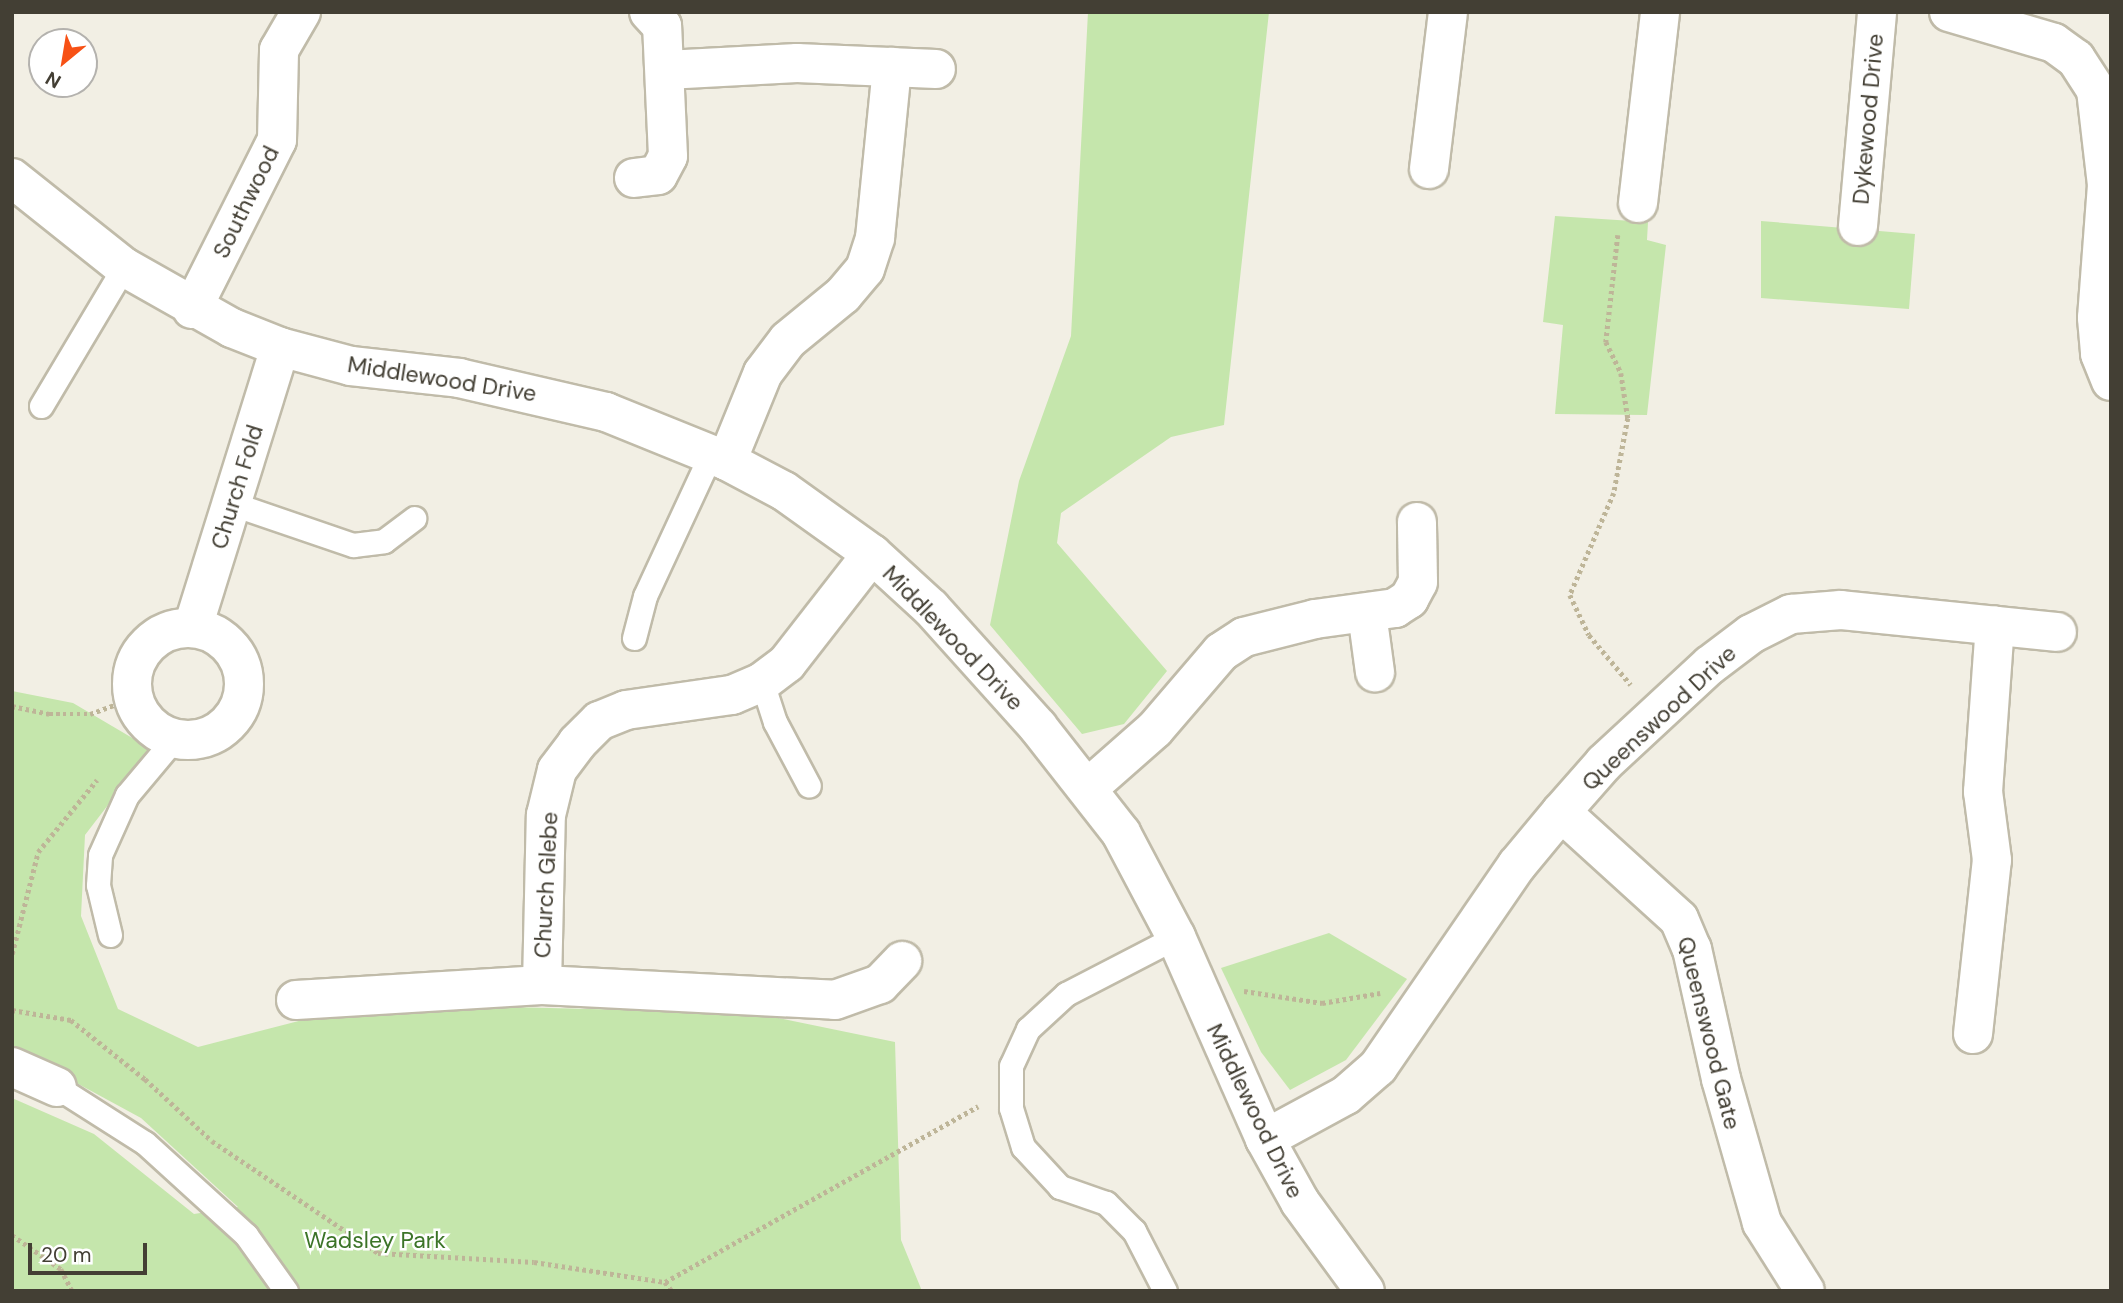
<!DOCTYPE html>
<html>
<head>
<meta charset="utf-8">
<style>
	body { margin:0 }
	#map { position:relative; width:2123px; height:1303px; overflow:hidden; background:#f2efe4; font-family:"DM Sans",sans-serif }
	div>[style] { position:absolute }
	.green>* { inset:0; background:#c5e6ac }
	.path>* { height:4.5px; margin-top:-2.25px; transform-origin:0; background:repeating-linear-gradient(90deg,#beb598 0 3.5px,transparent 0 7px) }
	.roads { filter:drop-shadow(2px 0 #c0bba9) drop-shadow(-2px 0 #c0bba9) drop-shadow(0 2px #c0bba9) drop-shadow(0 -2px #c0bba9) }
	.lane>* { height:23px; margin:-11.5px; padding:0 11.5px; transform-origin:11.5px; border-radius:11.5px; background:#fff }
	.street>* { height:38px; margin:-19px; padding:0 19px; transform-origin:19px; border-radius:19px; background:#fff }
	.street>.ring { margin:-19px; padding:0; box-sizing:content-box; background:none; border:38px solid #fff; border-radius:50% }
	span { translate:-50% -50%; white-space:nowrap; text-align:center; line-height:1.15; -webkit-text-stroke:5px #fff; paint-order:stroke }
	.street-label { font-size:23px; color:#433f34 }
	.park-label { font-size:23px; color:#3c7428 }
	.frame { position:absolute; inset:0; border:14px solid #433f34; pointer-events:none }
	.north { position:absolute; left:28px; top:28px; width:70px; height:70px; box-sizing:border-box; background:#fff; border:2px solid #b4b2ae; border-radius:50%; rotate:210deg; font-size:19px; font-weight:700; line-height:28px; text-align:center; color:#433f34 }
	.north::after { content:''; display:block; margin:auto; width:24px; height:32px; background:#f75115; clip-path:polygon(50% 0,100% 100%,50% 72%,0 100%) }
	.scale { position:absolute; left:28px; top:1243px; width:119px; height:32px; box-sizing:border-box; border:4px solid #433f34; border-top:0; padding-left:9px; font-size:21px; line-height:24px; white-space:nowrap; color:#433f34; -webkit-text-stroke:5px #fff; paint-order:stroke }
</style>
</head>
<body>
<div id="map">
	<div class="green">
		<i style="clip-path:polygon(1088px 12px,1269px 12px,1224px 425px,1171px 437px,1061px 513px,1057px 543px,1167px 671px,1124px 724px,1082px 734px,990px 625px,1019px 481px,1071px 336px)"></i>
		<i style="clip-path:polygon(1555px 216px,1648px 222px,1647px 240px,1666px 245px,1647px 415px,1555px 414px,1563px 325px,1543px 322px)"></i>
		<i style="clip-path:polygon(1761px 221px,1915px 234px,1909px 309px,1761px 298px)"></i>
		<i style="clip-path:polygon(12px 691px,73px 703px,151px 749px,85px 835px,81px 916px,118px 1009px,198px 1047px,322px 1015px,504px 1007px,754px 1013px,895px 1042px,901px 1240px,922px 1291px,12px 1291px,12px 1098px,94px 1134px,194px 1214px,238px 1207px,141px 1118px,12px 1048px)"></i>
		<i style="clip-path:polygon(1329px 933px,1407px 979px,1346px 1060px,1290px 1090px,1261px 1052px,1221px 968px)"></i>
	</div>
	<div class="path">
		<i style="left:1618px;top:235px;width:108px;rotate:96.4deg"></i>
		<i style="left:1606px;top:342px;width:34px;rotate:64deg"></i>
		<i style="left:1621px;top:373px;width:46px;rotate:81.2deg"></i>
		<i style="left:1628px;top:418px;width:76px;rotate:100.6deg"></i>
		<i style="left:1614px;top:493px;width:111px;rotate:113.3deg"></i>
		<i style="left:1570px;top:595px;width:44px;rotate:64.6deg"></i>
		<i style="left:1589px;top:635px;width:65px;rotate:50deg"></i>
		<i style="left:12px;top:706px;width:38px;rotate:12deg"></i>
		<i style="left:49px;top:714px;width:41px"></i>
		<i style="left:90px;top:714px;width:46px;rotate:-20.4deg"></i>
		<i style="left:12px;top:954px;width:105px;rotate:-75.7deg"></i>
		<i style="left:38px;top:852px;width:93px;rotate:-50.7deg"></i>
		<i style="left:1244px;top:991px;width:79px;rotate:8.7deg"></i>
		<i style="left:1322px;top:1003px;width:59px;rotate:-9.8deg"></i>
		<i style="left:12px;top:1010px;width:60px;rotate:9.6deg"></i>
		<i style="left:71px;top:1020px;width:95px;rotate:38.6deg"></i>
		<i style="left:145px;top:1079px;width:91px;rotate:42.8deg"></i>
		<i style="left:212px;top:1141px;width:200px;rotate:34deg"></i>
		<i style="left:378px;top:1253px;width:156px;rotate:3.3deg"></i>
		<i style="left:534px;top:1262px;width:133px;rotate:8.7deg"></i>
		<i style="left:665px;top:1282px;width:11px;rotate:52deg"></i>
		<i style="left:12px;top:1235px;width:60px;rotate:34.8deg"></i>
		<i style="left:61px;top:1269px;width:25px;rotate:63deg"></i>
		<i style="left:665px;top:1282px;width:359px;rotate:-29.3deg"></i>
	</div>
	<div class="roads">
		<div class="lane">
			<i style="left:41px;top:406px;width:162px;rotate:-59.2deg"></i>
			<i style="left:233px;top:504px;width:127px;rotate:18.9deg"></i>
			<i style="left:353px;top:545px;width:31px;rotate:-7deg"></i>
			<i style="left:384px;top:541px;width:38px;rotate:-37deg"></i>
			<i style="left:634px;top:638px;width:43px;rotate:-75.3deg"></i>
			<i style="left:645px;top:596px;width:157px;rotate:-65.1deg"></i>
			<i style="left:762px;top:682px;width:42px;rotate:72deg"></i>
			<i style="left:775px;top:722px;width:72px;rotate:62deg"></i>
			<i style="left:110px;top:935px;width:51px;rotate:-103.5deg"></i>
			<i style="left:98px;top:885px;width:30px;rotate:-86deg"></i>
			<i style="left:100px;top:855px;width:66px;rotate:-65.8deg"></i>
			<i style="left:127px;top:795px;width:73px;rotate:-50deg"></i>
			<i style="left:57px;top:1087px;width:104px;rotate:32.5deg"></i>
			<i style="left:145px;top:1143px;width:137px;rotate:42.3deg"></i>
			<i style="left:246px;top:1235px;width:69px;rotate:54.5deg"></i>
			<i style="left:1165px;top:1291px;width:68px;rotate:-117.3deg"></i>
			<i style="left:1134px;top:1231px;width:40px;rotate:-135deg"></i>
			<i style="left:1106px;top:1203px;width:49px;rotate:-160.8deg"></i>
			<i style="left:1060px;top:1187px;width:54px;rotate:-132.8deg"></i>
			<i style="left:1023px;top:1147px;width:41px;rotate:-107.1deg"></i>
			<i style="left:1011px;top:1108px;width:42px;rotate:-90deg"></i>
			<i style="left:1011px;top:1066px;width:41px;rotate:-65.3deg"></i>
			<i style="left:1028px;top:1029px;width:52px;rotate:-42.6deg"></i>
			<i style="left:1066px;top:994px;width:124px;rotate:-27.4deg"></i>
		</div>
		<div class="street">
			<i style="left:1949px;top:12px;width:109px;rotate:16.4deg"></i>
			<i style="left:2054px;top:43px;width:27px;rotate:36deg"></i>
			<i style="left:2076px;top:59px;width:37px;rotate:57deg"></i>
			<i style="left:2096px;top:90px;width:96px;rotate:83.4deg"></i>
			<i style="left:2107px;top:185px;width:133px;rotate:94.3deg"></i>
			<i style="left:2097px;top:318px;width:36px;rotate:85deg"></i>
			<i style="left:2100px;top:354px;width:29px;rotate:68deg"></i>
			<i style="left:666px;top:70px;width:131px;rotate:-3.1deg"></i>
			<i style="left:797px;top:63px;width:139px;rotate:2.5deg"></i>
			<i style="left:1429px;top:169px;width:158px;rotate:-83.1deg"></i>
			<i style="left:12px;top:178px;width:143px;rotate:38.5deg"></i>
			<i style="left:124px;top:267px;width:124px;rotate:29.5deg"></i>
			<i style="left:232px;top:328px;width:52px;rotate:21.6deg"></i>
			<i style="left:280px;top:347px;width:73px;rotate:15deg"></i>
			<i style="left:351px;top:366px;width:109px;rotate:6.3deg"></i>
			<i style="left:459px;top:378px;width:151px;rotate:13deg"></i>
			<i style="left:606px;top:412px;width:131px;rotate:22deg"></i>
			<i style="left:727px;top:461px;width:64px;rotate:27.8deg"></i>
			<i style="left:784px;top:491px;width:108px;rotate:35.6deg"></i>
			<i style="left:872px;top:554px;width:80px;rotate:42.5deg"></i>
			<i style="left:931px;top:608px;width:160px;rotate:48deg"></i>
			<i style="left:1038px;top:727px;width:135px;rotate:51.9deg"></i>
			<i style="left:1121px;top:833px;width:118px;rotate:62.1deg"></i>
			<i style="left:1176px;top:937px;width:221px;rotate:66.2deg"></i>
			<i style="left:1265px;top:1139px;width:72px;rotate:60.9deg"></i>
			<i style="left:1300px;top:1202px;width:110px;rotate:53.9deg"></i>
			<i style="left:634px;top:178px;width:24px;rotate:-7deg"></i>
			<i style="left:658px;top:175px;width:21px;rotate:-62deg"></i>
			<i style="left:668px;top:156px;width:130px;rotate:-92.6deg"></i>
			<i style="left:662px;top:26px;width:19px;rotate:-133deg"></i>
			<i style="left:1638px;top:203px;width:192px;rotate:-83.4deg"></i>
			<i style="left:1858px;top:226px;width:215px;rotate:-84.9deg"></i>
			<i style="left:192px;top:309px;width:189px;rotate:-63.3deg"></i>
			<i style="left:277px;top:140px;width:90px;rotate:-88.7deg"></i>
			<i style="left:279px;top:50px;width:44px;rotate:-59.9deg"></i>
			<i style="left:727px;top:461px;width:95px;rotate:-67.8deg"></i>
			<i style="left:763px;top:373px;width:41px;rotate:-52.9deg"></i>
			<i style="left:788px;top:340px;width:71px;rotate:-39.3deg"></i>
			<i style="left:843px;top:295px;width:34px;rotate:-50deg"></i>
			<i style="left:865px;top:269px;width:33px;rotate:-72deg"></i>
			<i style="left:875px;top:238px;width:172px;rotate:-84.3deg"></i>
			<i style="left:1367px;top:613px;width:60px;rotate:82.3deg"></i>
			<i style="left:193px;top:627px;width:293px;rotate:-72.7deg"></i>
			<i class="ring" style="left:132px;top:628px;width:74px;height:74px"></i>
			<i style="left:1088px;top:788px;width:89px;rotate:-41.4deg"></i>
			<i style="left:1155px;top:729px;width:101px;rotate:-49.4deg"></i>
			<i style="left:1221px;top:652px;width:27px;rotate:-33deg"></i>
			<i style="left:1244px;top:637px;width:73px;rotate:-14.2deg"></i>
			<i style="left:1315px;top:619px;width:81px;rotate:-7.8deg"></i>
			<i style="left:1395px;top:608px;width:17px;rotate:-33deg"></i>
			<i style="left:1409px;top:599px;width:19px;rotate:-62deg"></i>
			<i style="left:1418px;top:582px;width:60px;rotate:-91deg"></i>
			<i style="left:1561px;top:812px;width:159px;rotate:42.2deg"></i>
			<i style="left:1679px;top:919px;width:33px;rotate:67deg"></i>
			<i style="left:1692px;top:949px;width:133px;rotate:77.4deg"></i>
			<i style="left:1721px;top:1079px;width:150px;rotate:74.1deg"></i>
			<i style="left:1762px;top:1223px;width:80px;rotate:57.7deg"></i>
			<i style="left:542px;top:985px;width:170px;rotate:-88.7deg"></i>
			<i style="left:546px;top:815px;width:46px;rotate:-76.3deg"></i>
			<i style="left:557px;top:770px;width:34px;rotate:-53deg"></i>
			<i style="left:577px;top:743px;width:31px;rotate:-45deg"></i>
			<i style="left:599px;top:721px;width:29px;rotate:-22deg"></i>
			<i style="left:626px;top:710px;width:107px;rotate:-8.1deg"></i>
			<i style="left:732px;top:695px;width:33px;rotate:-23deg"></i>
			<i style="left:762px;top:682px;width:31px;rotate:-37deg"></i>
			<i style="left:787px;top:663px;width:138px;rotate:-52.1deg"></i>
			<i style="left:296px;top:1000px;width:246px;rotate:-3.5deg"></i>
			<i style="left:542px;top:985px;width:293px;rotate:2.9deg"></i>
			<i style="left:835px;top:1000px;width:48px;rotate:-19.6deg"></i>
			<i style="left:880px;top:984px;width:32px;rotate:-46deg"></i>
			<i style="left:1973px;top:1034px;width:175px;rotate:-83.8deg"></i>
			<i style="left:1992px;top:860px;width:69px;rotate:-97.5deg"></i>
			<i style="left:1983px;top:792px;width:167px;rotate:-85.9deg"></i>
			<i style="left:12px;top:1067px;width:49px;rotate:24deg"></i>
			<i style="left:1265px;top:1139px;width:92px;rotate:-28.5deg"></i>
			<i style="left:1346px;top:1095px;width:43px;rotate:-41.2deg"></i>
			<i style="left:1378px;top:1067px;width:245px;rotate:-55.5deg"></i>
			<i style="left:1517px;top:865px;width:69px;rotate:-50.3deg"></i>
			<i style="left:1561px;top:812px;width:65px;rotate:-48.7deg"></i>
			<i style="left:1604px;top:763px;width:144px;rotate:-42.8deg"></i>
			<i style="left:1710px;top:665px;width:51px;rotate:-37.1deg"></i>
			<i style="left:1751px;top:634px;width:45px;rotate:-26.6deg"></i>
			<i style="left:1791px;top:614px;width:50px;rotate:-4.6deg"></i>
			<i style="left:1841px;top:610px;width:217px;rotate:5.8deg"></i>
		</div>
	</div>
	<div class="street-label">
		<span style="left:1868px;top:119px;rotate:-85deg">Dykewood Drive</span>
		<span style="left:246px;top:202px;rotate:-64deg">Southwood</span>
		<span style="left:442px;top:379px;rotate:9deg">Middlewood Drive</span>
		<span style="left:237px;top:487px;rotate:-73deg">Church Fold</span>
		<span style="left:953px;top:638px;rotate:46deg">Middlewood Drive</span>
		<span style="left:1659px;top:718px;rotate:-43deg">Queenswood Drive</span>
		<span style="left:546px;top:885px;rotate:-87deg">Church Glebe</span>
		<span style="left:1709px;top:1033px;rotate:76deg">Queenswood Gate</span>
		<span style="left:1255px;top:1111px;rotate:64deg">Middlewood Drive</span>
	</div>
	<div class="park-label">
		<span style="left:375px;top:1240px">Wadsley Park</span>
	</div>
	<div class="frame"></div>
	<div class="north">N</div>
	<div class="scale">20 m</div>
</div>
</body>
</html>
